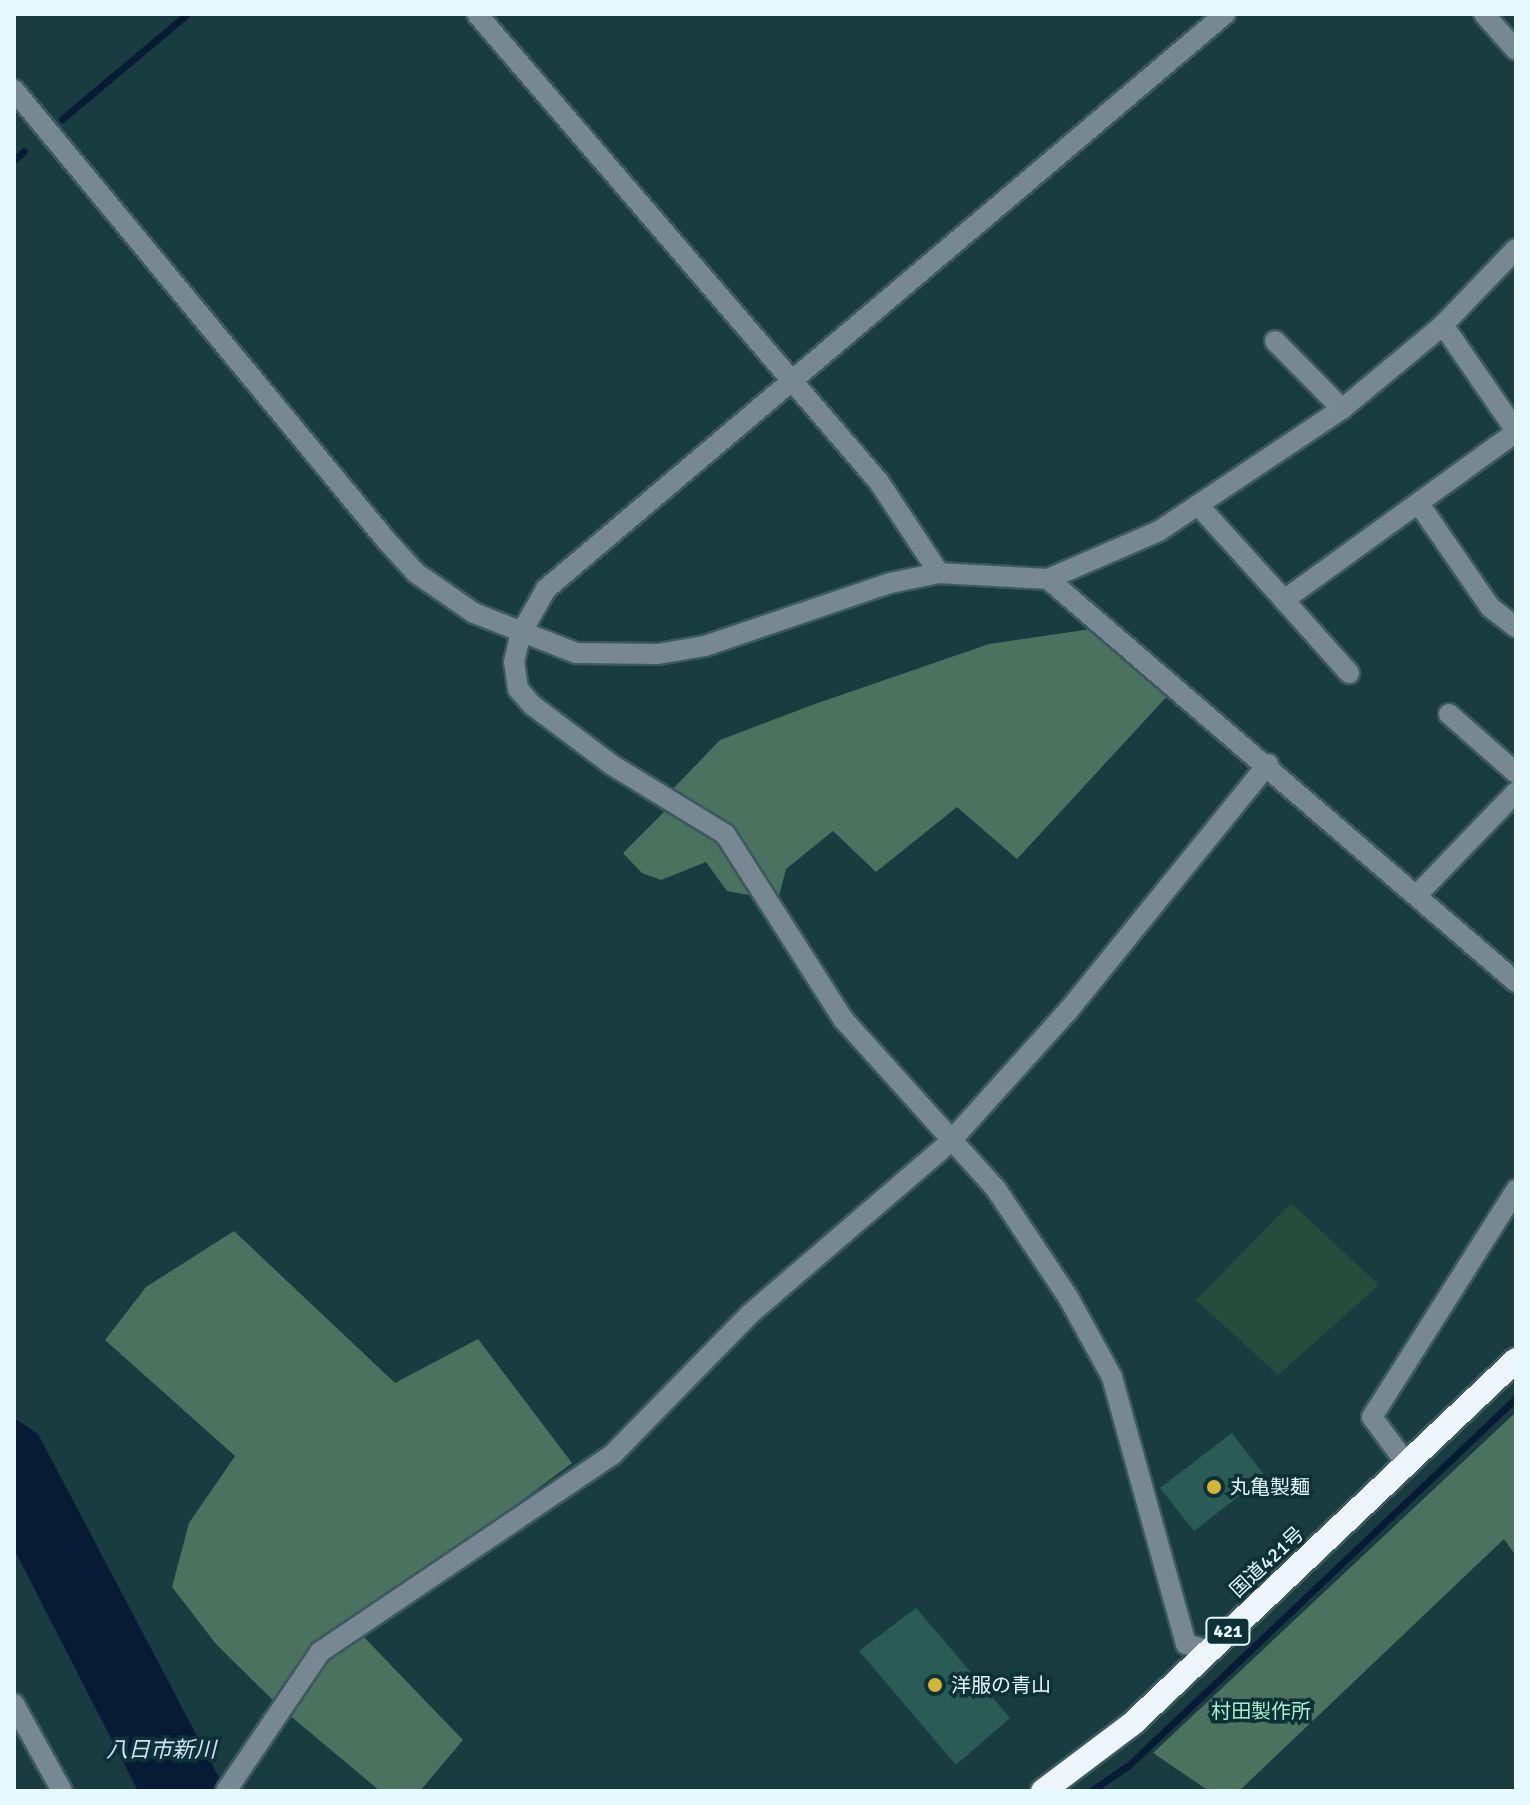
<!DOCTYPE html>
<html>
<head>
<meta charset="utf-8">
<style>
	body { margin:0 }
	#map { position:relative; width:1530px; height:1805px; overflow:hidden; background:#193c41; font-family:Signika,"Noto Sans JP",sans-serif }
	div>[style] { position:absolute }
	.green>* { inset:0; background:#264c3b }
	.forest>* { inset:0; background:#4a725f }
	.water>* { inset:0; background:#071b34 }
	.stream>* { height:7px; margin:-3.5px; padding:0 3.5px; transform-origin:3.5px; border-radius:3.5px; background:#071b34 }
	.building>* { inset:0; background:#2a5b56 }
	.roads { filter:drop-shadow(2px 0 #3a5a5f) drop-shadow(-2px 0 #3a5a5f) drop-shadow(0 2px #3a5a5f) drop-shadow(0 -2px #3a5a5f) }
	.minor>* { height:20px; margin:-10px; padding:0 10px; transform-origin:10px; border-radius:10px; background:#788892 }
	.highway>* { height:24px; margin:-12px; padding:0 12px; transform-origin:12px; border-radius:12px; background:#eef6fb }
	.dots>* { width:22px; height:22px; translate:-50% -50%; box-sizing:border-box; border:4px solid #0d3137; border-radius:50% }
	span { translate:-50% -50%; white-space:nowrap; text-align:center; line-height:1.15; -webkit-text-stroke:7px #0d3137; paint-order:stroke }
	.shield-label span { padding:2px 6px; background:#0d3137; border:2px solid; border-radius:6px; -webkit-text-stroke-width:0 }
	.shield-label { font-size:18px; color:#e6f9fd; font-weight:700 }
	.poi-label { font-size:20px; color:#e6f9fd }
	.left { translate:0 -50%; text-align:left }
	.street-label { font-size:20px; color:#e6f9fd }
	.park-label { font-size:20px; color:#a8eecd }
	.water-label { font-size:22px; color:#d1e1f6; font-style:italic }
	.frame { position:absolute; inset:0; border:16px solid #e6f9fd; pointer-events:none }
</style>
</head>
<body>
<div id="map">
	<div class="green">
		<i style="clip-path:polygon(1291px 1203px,1379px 1285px,1278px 1375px,1196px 1300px)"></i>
	</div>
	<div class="forest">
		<i style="clip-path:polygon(1098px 628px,1171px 692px,1017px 859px,957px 807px,876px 872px,833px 831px,786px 869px,778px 900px,670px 792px,720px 740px,815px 704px,989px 644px)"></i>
		<i style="clip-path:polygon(664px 812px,725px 834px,765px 898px,727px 891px,706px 862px,661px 880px,642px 873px,623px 853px)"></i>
		<i style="clip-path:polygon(234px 1231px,395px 1383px,478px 1339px,572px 1463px,325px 1648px,359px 1632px,463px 1740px,420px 1791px,380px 1791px,282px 1709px,216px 1644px,172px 1587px,189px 1523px,235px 1456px,105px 1340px,146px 1287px)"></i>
		<i style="clip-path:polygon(1516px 1412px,1516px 1556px,1504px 1539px,1239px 1791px,1209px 1791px,1153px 1753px)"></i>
	</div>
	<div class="water">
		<i style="clip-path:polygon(14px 1418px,38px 1434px,226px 1791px,138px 1791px,14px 1549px)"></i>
	</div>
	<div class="stream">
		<i style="left:62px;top:119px;width:163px;rotate:-40deg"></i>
		<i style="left:14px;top:160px;width:13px;rotate:-42deg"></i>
		<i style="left:1091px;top:1791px;width:46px;rotate:-34.4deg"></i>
		<i style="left:1129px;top:1765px;width:533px;rotate:-43.48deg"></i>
	</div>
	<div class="building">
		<i style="clip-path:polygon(1232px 1433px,1265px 1476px,1194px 1531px,1160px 1488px)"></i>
		<i style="clip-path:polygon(916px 1608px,1010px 1718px,956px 1765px,859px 1651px)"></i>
	</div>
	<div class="roads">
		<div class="minor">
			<i style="left:477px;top:14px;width:617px;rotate:49.34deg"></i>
			<i style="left:879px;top:482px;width:109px;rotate:56.6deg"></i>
			<i style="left:1484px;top:14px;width:48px;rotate:48.4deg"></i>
			<i style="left:14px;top:90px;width:584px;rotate:50.42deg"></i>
			<i style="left:386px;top:540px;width:45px;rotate:47.7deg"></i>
			<i style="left:416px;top:573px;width:70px;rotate:34.6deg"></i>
			<i style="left:474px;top:613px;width:110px;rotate:21.4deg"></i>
			<i style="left:576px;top:653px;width:82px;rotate:0.7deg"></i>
			<i style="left:658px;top:654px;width:48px;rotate:-9.7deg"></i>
			<i style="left:705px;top:646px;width:195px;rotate:-18.8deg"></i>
			<i style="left:890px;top:583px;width:50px;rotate:-11.5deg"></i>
			<i style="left:939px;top:573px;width:109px;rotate:3.2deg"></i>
			<i style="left:1048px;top:579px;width:618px;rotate:40.73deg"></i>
			<i style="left:1443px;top:325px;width:129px;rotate:55.4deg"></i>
			<i style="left:1275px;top:341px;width:95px;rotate:45.4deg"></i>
			<i style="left:1419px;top:504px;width:125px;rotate:55.4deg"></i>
			<i style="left:1490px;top:607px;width:33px;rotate:38deg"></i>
			<i style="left:1198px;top:505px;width:128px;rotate:47.8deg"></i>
			<i style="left:1284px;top:600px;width:286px;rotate:-35.9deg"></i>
			<i style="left:1048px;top:579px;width:121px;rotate:-23.4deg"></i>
			<i style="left:1159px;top:531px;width:220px;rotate:-33.7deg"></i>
			<i style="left:1342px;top:409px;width:131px;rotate:-39.7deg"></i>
			<i style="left:1443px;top:325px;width:105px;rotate:-46.2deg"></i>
			<i style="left:1284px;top:600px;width:98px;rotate:48.3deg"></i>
			<i style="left:1449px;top:714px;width:89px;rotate:41.4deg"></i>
			<i style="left:1417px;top:895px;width:143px;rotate:-46.1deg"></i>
			<i style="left:1406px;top:1463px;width:57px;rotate:-126.5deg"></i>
			<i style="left:1372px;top:1417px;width:269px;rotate:-57.6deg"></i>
			<i style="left:1207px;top:1650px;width:22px;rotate:-164deg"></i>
			<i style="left:1186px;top:1644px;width:277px;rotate:-105.5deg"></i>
			<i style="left:1112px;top:1377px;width:91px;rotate:-118.8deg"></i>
			<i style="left:1068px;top:1297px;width:130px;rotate:-123.7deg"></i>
			<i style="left:996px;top:1189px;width:229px;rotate:-132deg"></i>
			<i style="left:843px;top:1019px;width:219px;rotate:-122.5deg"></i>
			<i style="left:725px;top:834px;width:132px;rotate:-148.6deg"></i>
			<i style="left:612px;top:765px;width:100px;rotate:-143.1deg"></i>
			<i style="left:532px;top:705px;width:21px;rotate:-131deg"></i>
			<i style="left:518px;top:689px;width:27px;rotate:-98deg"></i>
			<i style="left:514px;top:662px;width:28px;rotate:-77deg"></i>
			<i style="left:520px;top:635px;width:53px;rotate:-60.5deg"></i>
			<i style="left:546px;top:589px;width:890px;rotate:-40.26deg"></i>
			<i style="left:14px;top:1704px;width:99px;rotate:61.1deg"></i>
			<i style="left:226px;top:1791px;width:168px;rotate:-55.9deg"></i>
			<i style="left:320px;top:1652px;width:352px;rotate:-34deg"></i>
			<i style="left:612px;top:1455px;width:197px;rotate:-45.6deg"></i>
			<i style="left:750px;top:1314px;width:262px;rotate:-40.7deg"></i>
			<i style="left:949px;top:1143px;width:178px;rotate:-48deg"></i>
			<i style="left:1068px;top:1011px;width:318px;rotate:-51deg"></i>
		</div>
		<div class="highway">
			<i style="left:1043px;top:1791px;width:111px;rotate:-37deg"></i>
			<i style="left:1132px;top:1724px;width:529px;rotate:-43.47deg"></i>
		</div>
	</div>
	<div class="dots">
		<i style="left:1214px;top:1487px;background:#d3b635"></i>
		<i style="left:935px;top:1685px;background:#d3b635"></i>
	</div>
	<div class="shield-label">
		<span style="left:1228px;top:1631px">421</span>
	</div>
	<div class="poi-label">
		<span class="left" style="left:1230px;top:1487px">丸亀製麺</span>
		<span class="left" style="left:951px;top:1685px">洋服の青山</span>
	</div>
	<div class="street-label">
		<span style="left:1267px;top:1562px;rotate:-43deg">国道421号</span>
	</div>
	<div class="park-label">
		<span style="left:1261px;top:1711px">村田製作所</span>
	</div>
	<div class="water-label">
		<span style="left:161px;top:1750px">八日市新川</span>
	</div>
	<div class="frame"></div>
</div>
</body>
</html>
